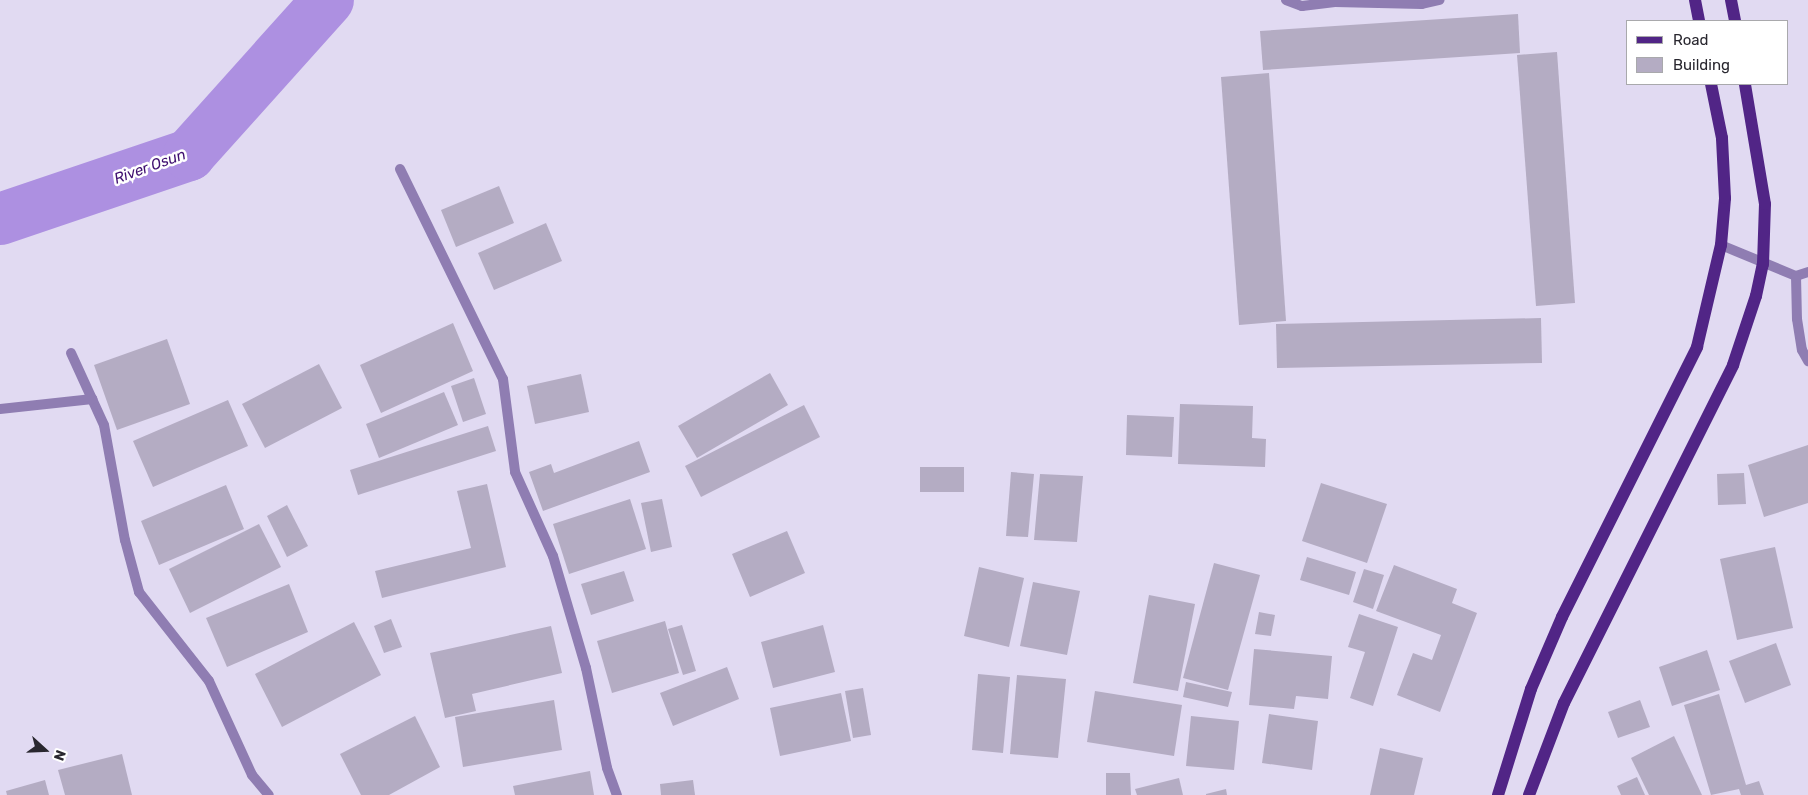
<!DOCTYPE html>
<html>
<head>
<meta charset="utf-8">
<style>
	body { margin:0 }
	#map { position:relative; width:1808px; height:795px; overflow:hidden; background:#e1daf2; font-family:Rubik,sans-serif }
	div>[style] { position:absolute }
	.river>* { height:52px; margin:-26px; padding:0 26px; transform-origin:26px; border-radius:26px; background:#ad90e1 }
	.building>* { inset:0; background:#b4acc3 }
	.minor>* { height:10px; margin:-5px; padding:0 5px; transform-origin:5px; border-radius:5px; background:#8f7db2 }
	.primary>* { height:12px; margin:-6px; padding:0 6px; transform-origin:6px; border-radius:6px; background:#512586 }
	span { translate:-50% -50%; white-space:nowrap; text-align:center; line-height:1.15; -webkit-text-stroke:5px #fff; paint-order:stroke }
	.water-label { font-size:15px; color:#3f0f70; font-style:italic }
	.legend { position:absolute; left:1626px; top:20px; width:162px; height:65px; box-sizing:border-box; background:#fff; border:1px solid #a9a9ac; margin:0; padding:6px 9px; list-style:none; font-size:15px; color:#29272f }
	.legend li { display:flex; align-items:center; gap:10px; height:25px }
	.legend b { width:25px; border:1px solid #a9a9ac }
	.north { position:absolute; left:20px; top:725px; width:50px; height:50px; -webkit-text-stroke:4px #fff; paint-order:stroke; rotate:110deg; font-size:14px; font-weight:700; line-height:20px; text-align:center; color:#29272f }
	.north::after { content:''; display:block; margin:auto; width:18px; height:22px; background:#29272f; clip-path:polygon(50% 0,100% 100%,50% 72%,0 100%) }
</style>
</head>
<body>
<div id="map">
	<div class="river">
		<i style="left:0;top:219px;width:200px;rotate:-18.7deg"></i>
		<i style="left:189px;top:155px;width:208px;rotate:-48.1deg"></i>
	</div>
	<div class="building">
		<i style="clip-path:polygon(1518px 14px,1520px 53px,1263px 70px,1260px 31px)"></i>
		<i style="clip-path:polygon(1557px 52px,1575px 303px,1536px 306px,1517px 55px)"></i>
		<i style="clip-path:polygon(1269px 73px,1286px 321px,1239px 325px,1221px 77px)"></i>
		<i style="clip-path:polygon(499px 186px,514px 223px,456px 247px,441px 210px)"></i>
		<i style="clip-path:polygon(546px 223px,562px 261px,494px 290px,478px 253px)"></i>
		<i style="clip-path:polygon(1541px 318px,1542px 363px,1277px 368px,1276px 324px)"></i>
		<i style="clip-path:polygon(453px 323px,473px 371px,381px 413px,360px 365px)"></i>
		<i style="clip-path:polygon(167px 339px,190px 404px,117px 430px,94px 365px)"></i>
		<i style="clip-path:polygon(319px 364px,342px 408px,265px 448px,242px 404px)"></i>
		<i style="clip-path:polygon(770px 373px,788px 405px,697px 458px,678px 426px)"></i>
		<i style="clip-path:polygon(581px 374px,589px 412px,535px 424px,527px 386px)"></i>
		<i style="clip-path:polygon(474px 378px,486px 414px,463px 422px,451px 386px)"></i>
		<i style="clip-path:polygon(444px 392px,458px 425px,379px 458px,366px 424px)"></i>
		<i style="clip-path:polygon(228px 400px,248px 446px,153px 487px,133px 441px)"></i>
		<i style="clip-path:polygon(1180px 404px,1253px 406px,1252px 438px,1266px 439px,1265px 467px,1178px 464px)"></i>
		<i style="clip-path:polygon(804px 405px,820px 437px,701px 497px,685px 466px)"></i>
		<i style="clip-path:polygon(1127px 415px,1174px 417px,1172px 457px,1126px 455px)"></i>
		<i style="clip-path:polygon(488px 426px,496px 451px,358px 495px,350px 470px)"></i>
		<i style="clip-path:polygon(639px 441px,650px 472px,543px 511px,529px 472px,551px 464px,554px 473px)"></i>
		<i style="clip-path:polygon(1808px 445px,1808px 503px,1764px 517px,1748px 465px)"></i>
		<i style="clip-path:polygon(920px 467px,964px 467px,964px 492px,920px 492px)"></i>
		<i style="clip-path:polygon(1011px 472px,1034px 474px,1028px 537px,1006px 536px)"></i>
		<i style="clip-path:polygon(1744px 473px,1746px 504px,1718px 505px,1717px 474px)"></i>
		<i style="clip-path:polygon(1040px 474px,1083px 476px,1077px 542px,1034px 540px)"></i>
		<i style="clip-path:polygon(1321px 483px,1387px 504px,1367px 563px,1302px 541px)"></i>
		<i style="clip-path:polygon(487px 484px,506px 567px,382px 598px,375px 571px,471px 548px,457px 491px)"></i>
		<i style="clip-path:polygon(226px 485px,244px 529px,159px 565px,141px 521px)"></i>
		<i style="clip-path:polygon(630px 499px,646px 549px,569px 574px,553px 524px)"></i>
		<i style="clip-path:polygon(662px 499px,672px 547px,651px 552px,641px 503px)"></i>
		<i style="clip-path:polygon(287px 505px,308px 546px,287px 557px,267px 516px)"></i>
		<i style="clip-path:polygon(259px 524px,281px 567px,190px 613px,169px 569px)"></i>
		<i style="clip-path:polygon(787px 531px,805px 573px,750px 597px,732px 554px)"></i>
		<i style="clip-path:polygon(1775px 547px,1793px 628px,1737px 640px,1720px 559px)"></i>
		<i style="clip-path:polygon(1307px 557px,1356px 572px,1349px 595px,1300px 580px)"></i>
		<i style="clip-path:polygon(1214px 563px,1260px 575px,1228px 690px,1183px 678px)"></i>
		<i style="clip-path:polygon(1394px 565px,1457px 589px,1452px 603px,1477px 613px,1440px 712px,1397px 695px,1413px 653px,1432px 660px,1441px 635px,1376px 611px)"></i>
		<i style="clip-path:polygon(979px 567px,1024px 578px,1009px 647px,964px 636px)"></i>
		<i style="clip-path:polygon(1364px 569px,1384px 575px,1373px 609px,1353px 602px)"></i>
		<i style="clip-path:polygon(624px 571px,634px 601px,591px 615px,581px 584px)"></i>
		<i style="clip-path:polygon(1033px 582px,1080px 591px,1067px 655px,1020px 646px)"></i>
		<i style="clip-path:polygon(289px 584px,308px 632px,227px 667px,206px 618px)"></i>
		<i style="clip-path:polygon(1149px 595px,1195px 604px,1178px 691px,1133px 683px)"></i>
		<i style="clip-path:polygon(1259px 612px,1275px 615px,1271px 636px,1255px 634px)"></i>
		<i style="clip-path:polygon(1359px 614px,1398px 627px,1373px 706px,1350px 698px,1365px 652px,1348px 647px)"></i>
		<i style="clip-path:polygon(391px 619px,402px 647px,384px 653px,374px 626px)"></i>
		<i style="clip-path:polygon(665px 621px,679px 673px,612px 693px,597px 641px)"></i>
		<i style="clip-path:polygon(354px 622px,381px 675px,282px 727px,255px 674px)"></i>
		<i style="clip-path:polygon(682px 625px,696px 671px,683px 675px,668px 629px)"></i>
		<i style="clip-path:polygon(823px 625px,835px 672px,773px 688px,761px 642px)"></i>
		<i style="clip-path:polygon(551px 626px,562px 673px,472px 694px,476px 711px,445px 718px,430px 653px)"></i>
		<i style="clip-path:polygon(1776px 643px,1791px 685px,1745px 703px,1729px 661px)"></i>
		<i style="clip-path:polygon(1254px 649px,1332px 656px,1328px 699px,1296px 696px,1294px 709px,1249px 705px)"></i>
		<i style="clip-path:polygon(1707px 650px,1720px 690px,1672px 706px,1659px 667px)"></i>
		<i style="clip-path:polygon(727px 667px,739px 699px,673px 726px,660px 693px)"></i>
		<i style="clip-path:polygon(978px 674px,1010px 677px,1003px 753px,972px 750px)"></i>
		<i style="clip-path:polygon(1017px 675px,1066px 679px,1058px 758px,1010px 754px)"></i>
		<i style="clip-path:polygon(1186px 682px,1232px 692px,1228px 707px,1183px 697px)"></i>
		<i style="clip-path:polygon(863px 688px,871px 735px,853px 738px,845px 691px)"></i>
		<i style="clip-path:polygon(1095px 691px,1182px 705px,1174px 756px,1087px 742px)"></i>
		<i style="clip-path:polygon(841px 693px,851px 741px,780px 756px,770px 708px)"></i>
		<i style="clip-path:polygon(1719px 694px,1746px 785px,1759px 781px,1764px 795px,1741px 795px,1739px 789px,1711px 795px,1684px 705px)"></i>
		<i style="clip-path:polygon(554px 700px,562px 750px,463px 767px,455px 717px)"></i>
		<i style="clip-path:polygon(1640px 700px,1650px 727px,1618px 738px,1608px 712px)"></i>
		<i style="clip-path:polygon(1269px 714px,1318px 721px,1312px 770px,1262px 763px)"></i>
		<i style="clip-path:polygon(415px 716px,440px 767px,389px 795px,361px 795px,340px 754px)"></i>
		<i style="clip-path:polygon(1191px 716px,1239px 721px,1234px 770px,1186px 766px)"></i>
		<i style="clip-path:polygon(1674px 736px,1702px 795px,1649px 795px,1631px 758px)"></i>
		<i style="clip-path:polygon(1380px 748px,1423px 758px,1414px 795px,1370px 795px)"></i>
		<i style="clip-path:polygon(122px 754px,132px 795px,65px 795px,58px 770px)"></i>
		<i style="clip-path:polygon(590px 771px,594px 795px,515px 795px,513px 786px)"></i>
		<i style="clip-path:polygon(1106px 773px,1130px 773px,1131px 795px,1106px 795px)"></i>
		<i style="clip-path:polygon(1637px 777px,1645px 795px,1621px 795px,1617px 786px)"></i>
		<i style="clip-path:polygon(1179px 778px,1183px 795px,1137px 795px,1135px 789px)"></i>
		<i style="clip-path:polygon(45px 780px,49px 795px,7px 795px,6px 791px)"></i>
		<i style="clip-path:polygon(693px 780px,695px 795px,661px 795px,660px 784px)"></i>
		<i style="clip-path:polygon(1226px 789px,1227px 795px,1206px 795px,1206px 794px)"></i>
	</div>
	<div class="minor">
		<i style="left:1286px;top:0;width:17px;rotate:21deg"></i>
		<i style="left:1302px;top:6px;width:33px;rotate:-7deg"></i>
		<i style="left:1335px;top:2px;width:87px;rotate:1.3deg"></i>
		<i style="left:1422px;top:4px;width:18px;rotate:-13deg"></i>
		<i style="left:400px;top:169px;width:234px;rotate:63.9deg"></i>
		<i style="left:503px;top:379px;width:94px;rotate:82.6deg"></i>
		<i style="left:515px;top:472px;width:92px;rotate:65.7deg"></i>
		<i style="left:553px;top:556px;width:117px;rotate:73.6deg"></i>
		<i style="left:586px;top:668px;width:102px;rotate:78.1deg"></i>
		<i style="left:607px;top:768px;width:29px;rotate:70deg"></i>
		<i style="left:1721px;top:245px;width:81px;rotate:22.5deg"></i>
		<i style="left:1796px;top:276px;width:13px;rotate:-18deg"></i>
		<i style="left:1796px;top:276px;width:43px;rotate:88.7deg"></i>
		<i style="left:1797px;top:319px;width:31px;rotate:81deg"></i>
		<i style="left:1802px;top:350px;width:13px;rotate:61deg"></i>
		<i style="left:71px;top:353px;width:79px;rotate:65.4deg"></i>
		<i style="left:104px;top:425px;width:117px;rotate:79.7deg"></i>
		<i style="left:125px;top:540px;width:54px;rotate:74.9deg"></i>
		<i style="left:139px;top:592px;width:113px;rotate:51.8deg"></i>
		<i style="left:209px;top:681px;width:103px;rotate:65.4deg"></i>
		<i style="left:252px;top:775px;width:26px;rotate:50deg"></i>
		<i style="left:0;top:409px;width:93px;rotate:-6.2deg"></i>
	</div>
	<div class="primary">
		<i style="left:1695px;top:0;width:21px;rotate:79deg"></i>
		<i style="left:1731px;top:0;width:21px;rotate:79deg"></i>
		<i style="left:1498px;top:795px;width:111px;rotate:-72.7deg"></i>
		<i style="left:1531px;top:689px;width:78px;rotate:-66.7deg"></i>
		<i style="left:1562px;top:617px;width:302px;rotate:-63.4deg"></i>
		<i style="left:1697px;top:347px;width:105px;rotate:-76.8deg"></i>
		<i style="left:1721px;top:245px;width:47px;rotate:-85.1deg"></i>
		<i style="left:1725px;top:198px;width:60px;rotate:-92.9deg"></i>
		<i style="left:1722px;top:138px;width:55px;rotate:-101.5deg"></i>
		<i style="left:1529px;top:795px;width:98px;rotate:-69.2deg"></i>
		<i style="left:1564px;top:703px;width:378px;rotate:-63.4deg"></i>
		<i style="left:1733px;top:365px;width:73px;rotate:-71.6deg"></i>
		<i style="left:1756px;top:296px;width:33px;rotate:-78deg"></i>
		<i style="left:1763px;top:264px;width:60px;rotate:-88.1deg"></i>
		<i style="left:1765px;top:204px;width:122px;rotate:-99.5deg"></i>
	</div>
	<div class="water-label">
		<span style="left:150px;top:167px;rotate:-20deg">River Osun</span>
	</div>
	<ul class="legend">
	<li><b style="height:6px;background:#512586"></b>Road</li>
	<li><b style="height:14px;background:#b4acc3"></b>Building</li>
	</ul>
	<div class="north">N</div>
</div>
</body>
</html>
